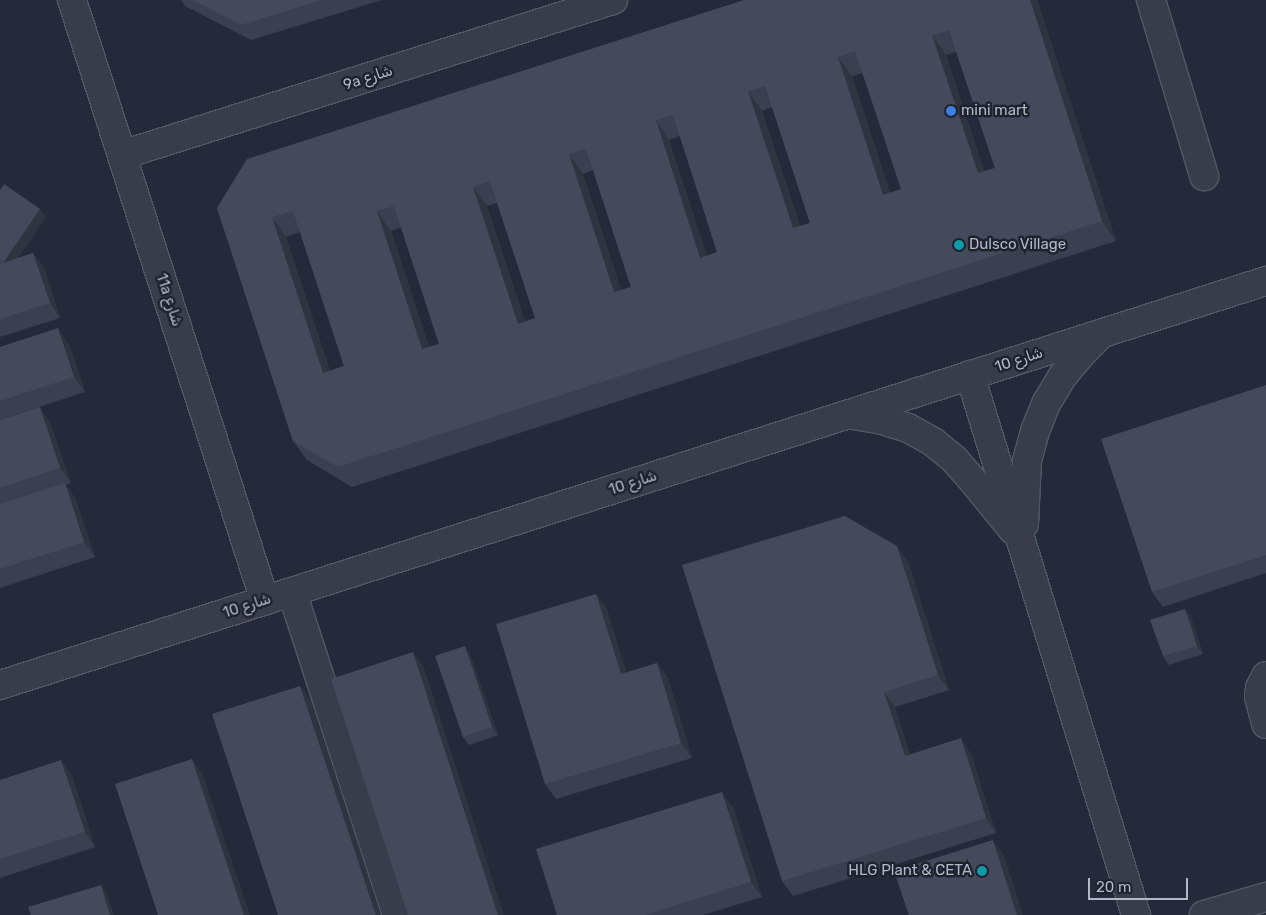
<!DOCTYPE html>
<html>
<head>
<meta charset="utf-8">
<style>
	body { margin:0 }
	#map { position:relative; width:1266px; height:915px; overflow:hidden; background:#252a3a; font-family:Rubik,Vazirmatn,sans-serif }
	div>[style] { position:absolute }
	.roads { filter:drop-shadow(1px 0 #545865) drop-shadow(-1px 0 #545865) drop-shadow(0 1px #545865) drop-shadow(0 -1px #545865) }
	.minor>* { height:28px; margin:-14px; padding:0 14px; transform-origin:14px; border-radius:14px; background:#393c4a }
	.wall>* { inset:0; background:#3b3f4f }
	.shaded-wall>* { inset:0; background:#303340 }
	.building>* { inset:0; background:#45495c }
	.dots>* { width:14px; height:14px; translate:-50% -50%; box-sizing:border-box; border:2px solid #1e222f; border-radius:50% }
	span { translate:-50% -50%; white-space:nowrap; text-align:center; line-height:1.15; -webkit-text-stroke:5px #1e222f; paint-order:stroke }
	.street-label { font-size:15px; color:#b4b8c6 }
	.poi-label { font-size:15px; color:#b4b8c6 }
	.left { translate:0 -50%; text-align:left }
	.right { translate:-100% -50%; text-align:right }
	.scale { position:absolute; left:1088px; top:878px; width:100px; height:22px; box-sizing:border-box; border:2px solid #b4b8c6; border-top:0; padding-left:6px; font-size:15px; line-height:18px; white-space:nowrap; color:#b4b8c6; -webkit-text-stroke:4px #1e222f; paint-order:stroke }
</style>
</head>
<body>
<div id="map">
	<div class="roads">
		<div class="minor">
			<i style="left:72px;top:0;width:631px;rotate:72.2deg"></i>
			<i style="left:1151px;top:0;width:184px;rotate:73.2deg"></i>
			<i style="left:122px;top:155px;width:515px;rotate:-17.52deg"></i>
			<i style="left:970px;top:375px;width:565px;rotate:72.91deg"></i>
			<i style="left:853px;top:415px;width:26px;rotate:9deg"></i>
			<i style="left:879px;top:419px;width:30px;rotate:17deg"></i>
			<i style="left:908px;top:428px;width:29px;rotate:29deg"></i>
			<i style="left:933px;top:442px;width:27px;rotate:39deg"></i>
			<i style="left:954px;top:459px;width:23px;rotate:49deg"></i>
			<i style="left:969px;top:476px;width:70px;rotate:50.8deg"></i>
			<i style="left:1024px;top:524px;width:63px;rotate:-87.3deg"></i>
			<i style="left:1027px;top:461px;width:31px;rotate:-75deg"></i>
			<i style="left:1035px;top:431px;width:31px;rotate:-68deg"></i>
			<i style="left:1047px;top:402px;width:29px;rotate:-59deg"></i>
			<i style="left:1062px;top:377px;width:30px;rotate:-50deg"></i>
			<i style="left:1081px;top:354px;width:25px;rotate:-45deg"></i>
			<i style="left:292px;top:592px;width:340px;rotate:72deg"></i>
			<i style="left:1266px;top:676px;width:13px;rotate:117deg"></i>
			<i style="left:1260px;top:688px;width:9px;rotate:96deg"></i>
			<i style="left:1259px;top:697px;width:28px;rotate:75deg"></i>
			<i style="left:0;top:685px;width:1329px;rotate:-17.7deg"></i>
			<i style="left:1204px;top:915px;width:65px;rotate:-16.2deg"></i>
		</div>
	</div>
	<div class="wall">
		<i style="clip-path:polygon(181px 0,382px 0,251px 40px,185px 6px)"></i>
		<i style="clip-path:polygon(evenodd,744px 0,1037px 0,1116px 241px,352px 487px,307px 460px,293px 441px,217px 208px,744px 0,956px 52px,995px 168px,984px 171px,946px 55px,956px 52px,744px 0,863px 73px,901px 189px,890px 193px,852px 76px,863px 73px,744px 0,772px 107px,810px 223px,800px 226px,762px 111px,772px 107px,744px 0,680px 136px,717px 252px,707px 256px,669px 140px,680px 136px,744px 0,593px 170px,631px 287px,621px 290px,583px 174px,593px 170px,744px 0,497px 203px,535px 318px,525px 322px,487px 206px,497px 203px,744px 0,401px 227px,439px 344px,429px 347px,391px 231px,401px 227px,744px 0,300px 232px,344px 366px,330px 371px,286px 237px,300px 232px)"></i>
		<i style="clip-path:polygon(0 190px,40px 209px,46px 217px,18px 258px,33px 253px,44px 268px,60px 318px,0 337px)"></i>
		<i style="clip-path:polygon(69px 344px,85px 392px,0 420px,0 347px)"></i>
		<i style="clip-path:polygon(1266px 385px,1266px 573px,1163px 607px,1152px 592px)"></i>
		<i style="clip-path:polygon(0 420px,50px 422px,71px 483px,66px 485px,75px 498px,95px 557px,0 588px)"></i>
		<i style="clip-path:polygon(908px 561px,949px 690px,895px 707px,910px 755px,971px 754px,996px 833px,793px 896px,782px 881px)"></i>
		<i style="clip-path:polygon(596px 594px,607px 609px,626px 673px,657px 663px,668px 678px,692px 758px,556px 799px,545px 784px)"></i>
		<i style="clip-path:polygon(1185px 609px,1191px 617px,1203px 654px,1169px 665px,1163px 656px)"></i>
		<i style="clip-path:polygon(470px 654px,498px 735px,469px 745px,463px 737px)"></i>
		<i style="clip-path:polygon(72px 775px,95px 847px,0 878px,0 780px)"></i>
		<i style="clip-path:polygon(733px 807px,762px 897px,703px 915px,557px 915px)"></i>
	</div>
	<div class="shaded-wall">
		<i style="clip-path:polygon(1030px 0,1037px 0,1116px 241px,1102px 221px)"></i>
		<i style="clip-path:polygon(932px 35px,946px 55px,991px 193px,978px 173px)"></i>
		<i style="clip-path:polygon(838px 57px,852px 76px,897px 214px,883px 195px)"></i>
		<i style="clip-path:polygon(748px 91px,762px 111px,807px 248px,793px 228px)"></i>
		<i style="clip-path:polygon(656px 120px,669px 140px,714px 278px,700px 258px)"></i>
		<i style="clip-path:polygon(569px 154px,583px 174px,628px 312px,614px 292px)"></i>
		<i style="clip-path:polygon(473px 187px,487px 206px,532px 344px,518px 324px)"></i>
		<i style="clip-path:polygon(40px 209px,46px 217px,9px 271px,3px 263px)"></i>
		<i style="clip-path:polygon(377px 211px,391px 231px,436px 369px,422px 349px)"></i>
		<i style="clip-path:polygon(272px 217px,286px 237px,337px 392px,323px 373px)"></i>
		<i style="clip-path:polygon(33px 253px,44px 268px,60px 318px,50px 303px)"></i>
		<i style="clip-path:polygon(58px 328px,69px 344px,85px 392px,74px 377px)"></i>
		<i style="clip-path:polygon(40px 407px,50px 422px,71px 483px,60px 468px)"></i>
		<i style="clip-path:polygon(65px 483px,75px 498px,95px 557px,84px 542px)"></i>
		<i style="clip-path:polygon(897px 546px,908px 561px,949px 690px,938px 675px)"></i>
		<i style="clip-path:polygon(596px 594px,607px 609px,632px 689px,621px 674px)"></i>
		<i style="clip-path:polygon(1185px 609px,1191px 617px,1203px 654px,1197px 646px)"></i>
		<i style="clip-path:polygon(465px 646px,470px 654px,498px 735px,492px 727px)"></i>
		<i style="clip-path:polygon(413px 652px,424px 668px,504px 915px,498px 915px)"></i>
		<i style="clip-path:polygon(657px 663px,668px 678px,692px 758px,681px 743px)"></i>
		<i style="clip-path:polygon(300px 686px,311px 701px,381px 915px,376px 915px)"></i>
		<i style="clip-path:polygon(884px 692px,895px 707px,915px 772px,905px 756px)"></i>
		<i style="clip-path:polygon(961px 738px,971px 754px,996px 833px,986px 818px)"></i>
		<i style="clip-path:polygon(192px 759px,203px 775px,250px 915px,244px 915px)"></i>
		<i style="clip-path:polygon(61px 760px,72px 775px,95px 847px,85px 832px)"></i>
		<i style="clip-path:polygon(722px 792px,733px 807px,762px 897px,751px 882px)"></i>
		<i style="clip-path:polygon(993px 840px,1004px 855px,1023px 915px,1017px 915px)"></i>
		<i style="clip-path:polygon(101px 885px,107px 894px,114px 915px,110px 915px)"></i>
	</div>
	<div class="building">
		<i style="clip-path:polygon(193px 0,322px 0,241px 25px)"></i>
		<i style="clip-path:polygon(evenodd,744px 0,1030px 0,1102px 221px,338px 467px,293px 441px,217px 208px,247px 159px,744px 0,949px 30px,995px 168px,978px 173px,932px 35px,949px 30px,744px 0,855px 51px,901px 189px,883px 195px,838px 57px,855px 51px,744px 0,765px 86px,810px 223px,793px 228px,748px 91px,765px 86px,744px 0,673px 115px,717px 252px,700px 258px,656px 120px,673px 115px,744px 0,586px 149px,631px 287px,614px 292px,569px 154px,586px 149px,744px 0,490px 181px,535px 318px,518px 324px,473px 187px,490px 181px,744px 0,394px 206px,439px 344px,422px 349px,377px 211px,394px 206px,744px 0,293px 211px,344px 366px,323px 373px,272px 217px,293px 211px)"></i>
		<i style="clip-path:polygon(4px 184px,40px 209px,3px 263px,0 261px,0 190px)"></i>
		<i style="clip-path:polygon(33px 253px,50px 303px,0 319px,0 264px)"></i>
		<i style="clip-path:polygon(58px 328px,74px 377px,0 401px,0 347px)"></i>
		<i style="clip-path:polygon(1266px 385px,1266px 555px,1152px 592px,1101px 439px)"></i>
		<i style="clip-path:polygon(40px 407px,60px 468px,0 488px,0 420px)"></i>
		<i style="clip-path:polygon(65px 483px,84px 542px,0 569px,0 504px)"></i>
		<i style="clip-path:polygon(845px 516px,897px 546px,938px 675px,884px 692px,905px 756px,961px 738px,986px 818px,782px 881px,682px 565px)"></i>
		<i style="clip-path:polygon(596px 594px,621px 674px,657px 663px,681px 743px,545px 784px,496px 624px)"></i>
		<i style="clip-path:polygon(1185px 609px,1197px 646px,1163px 656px,1150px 620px)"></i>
		<i style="clip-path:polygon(465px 646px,492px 727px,463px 737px,435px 656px)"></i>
		<i style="clip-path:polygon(413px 652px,498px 915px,408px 915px,331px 679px)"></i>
		<i style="clip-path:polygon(300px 686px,376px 915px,278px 915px,212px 714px)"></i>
		<i style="clip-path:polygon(192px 759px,244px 915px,158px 915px,115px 784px)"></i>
		<i style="clip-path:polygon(61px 760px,85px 832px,0 859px,0 780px)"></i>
		<i style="clip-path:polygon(722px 792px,751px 882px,644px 915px,557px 915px,536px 849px)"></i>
		<i style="clip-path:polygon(993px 840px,1017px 915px,909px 915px,894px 871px)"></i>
		<i style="clip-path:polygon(101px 885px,110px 915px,31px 915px,28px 907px)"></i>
	</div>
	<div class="dots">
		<i style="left:951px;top:111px;background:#3f7fe0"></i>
		<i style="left:959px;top:245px;background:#0f9aa8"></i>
		<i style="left:982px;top:871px;background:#0f9aa8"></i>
	</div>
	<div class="street-label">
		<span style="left:368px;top:78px;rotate:-18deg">9a شارع</span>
		<span style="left:169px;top:300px;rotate:72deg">11a شارع</span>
		<span style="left:1019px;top:360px;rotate:-18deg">شارع 10</span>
		<span style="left:633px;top:483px;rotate:-18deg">شارع 10</span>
		<span style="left:247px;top:606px;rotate:-18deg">شارع 10</span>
	</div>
	<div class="poi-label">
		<span class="left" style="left:961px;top:111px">mini mart</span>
		<span class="left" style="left:969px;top:245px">Dulsco Village</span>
		<span class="right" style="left:972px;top:871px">HLG Plant &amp; CETA</span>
	</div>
	<div class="scale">20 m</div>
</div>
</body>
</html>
